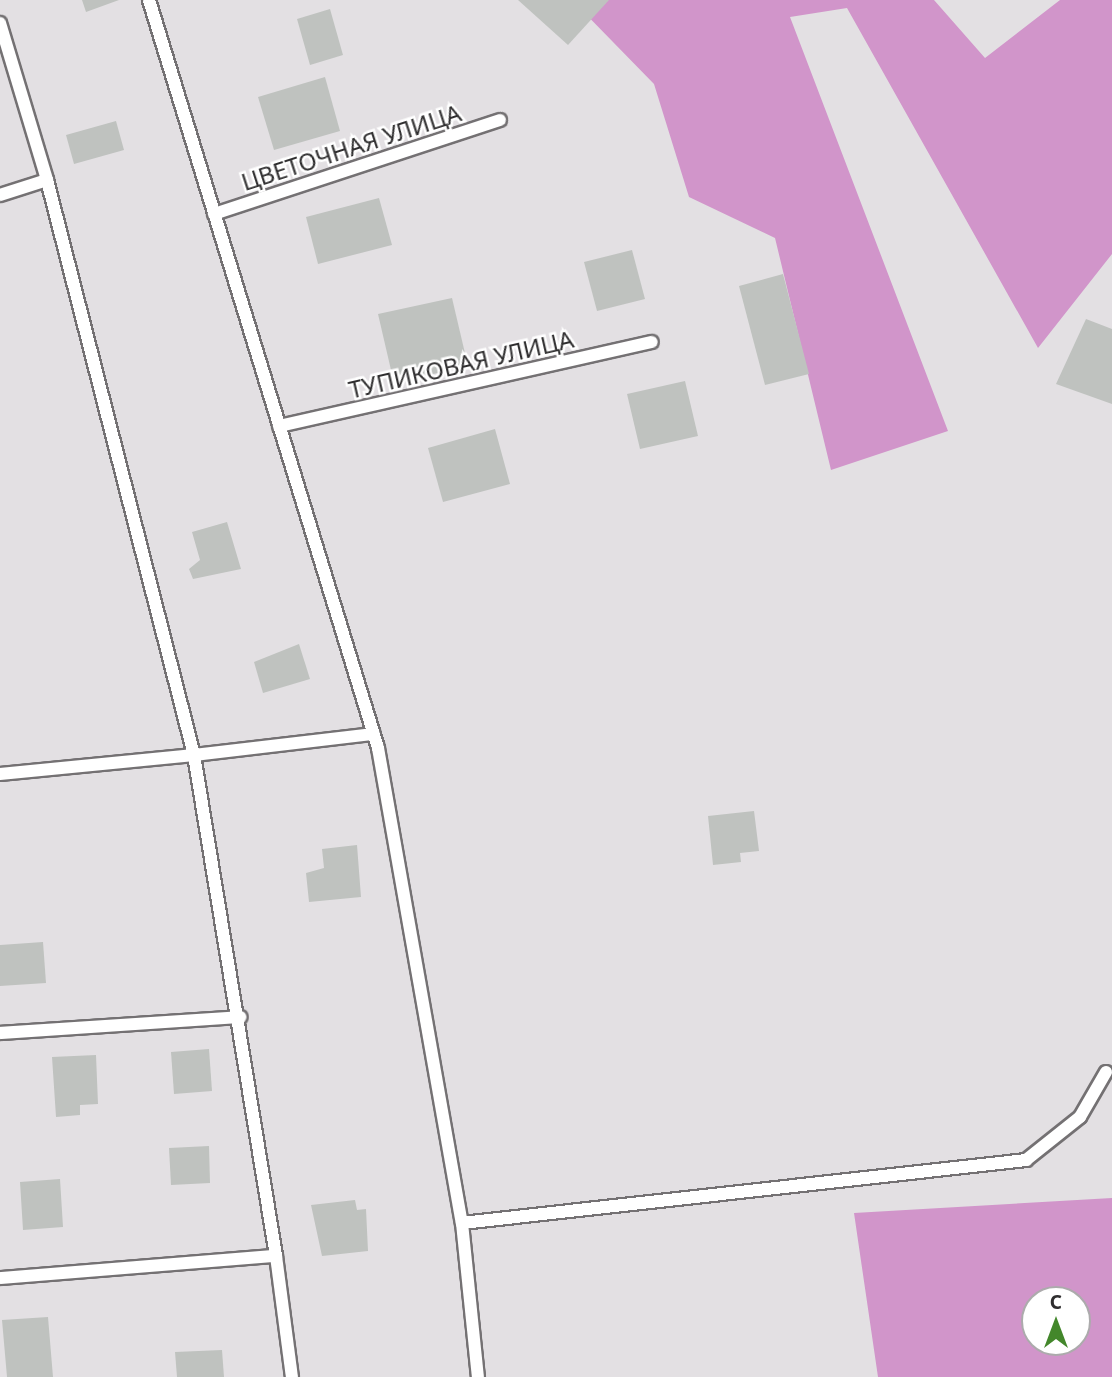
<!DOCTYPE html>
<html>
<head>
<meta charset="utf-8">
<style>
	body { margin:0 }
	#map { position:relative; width:1112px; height:1377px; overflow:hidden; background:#e3e0e3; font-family:"Noto Sans",sans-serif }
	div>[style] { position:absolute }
	.forest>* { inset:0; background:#d195ca }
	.building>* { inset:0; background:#bfc2bf }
	.roads { filter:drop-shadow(2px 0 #747173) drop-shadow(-2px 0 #747173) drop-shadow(0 2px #747173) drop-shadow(0 -2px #747173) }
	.lane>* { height:12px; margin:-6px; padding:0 6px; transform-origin:6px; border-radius:6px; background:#fff }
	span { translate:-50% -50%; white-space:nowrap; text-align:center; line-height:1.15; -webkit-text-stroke:5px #fff; paint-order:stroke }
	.street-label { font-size:24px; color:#2f2e2f }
	.north { position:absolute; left:1021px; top:1286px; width:70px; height:70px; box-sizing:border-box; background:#fff; border:2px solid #acabac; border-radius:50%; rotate:0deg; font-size:19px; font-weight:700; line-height:28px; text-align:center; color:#2f2e2f }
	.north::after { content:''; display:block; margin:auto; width:24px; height:32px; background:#43872b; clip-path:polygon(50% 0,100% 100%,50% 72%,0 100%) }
</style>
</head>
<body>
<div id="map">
	<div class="forest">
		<i style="clip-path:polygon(572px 0,934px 0,985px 58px,1060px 0,1112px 0,1112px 254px,1038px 348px,847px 8px,790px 17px,948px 431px,831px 470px,775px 238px,689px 197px,654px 84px)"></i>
		<i style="clip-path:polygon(evenodd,1112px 1198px,1112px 1377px,878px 1377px,854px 1213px,1112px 1198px,1077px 1300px,1077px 1342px,1035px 1342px,1035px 1300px,1077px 1300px)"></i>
	</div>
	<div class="building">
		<i style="clip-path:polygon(82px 0,119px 0,86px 12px)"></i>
		<i style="clip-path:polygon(518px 0,609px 0,568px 45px)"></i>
		<i style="clip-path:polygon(330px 9px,343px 55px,310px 65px,297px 19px)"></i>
		<i style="clip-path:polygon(325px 77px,340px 131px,274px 150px,258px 97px)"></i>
		<i style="clip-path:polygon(116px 121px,124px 150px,74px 164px,66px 135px)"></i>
		<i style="clip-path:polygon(379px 198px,392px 245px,318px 264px,306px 217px)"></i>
		<i style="clip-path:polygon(632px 250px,645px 299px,597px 311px,584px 262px)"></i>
		<i style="clip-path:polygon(783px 274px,809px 374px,765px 385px,739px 286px)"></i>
		<i style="clip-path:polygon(452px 298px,468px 366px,394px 383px,378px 314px)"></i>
		<i style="clip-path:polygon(1086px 319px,1112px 329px,1112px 404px,1056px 384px)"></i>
		<i style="clip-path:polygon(685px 381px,698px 436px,640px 449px,627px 394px)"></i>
		<i style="clip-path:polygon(495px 429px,510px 484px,443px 502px,428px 448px)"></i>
		<i style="clip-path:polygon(227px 522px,241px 569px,193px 579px,189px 569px,200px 560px,192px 532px)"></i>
		<i style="clip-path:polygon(299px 644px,310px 679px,263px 693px,254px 662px)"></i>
		<i style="clip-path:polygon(754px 811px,759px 851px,740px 853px,741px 862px,713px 865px,708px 816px)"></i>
		<i style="clip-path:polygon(357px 845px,361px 897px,309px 902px,306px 873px,324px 868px,322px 849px)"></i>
		<i style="clip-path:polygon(43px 942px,46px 983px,0 986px,0 945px)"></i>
		<i style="clip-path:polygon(209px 1049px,212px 1091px,174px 1094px,171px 1052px)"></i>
		<i style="clip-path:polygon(96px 1055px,98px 1104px,80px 1105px,80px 1115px,56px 1117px,52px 1057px)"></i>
		<i style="clip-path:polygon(209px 1146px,210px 1183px,171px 1185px,169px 1148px)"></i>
		<i style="clip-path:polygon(60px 1179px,63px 1227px,23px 1230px,20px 1182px)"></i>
		<i style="clip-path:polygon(355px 1200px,357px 1210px,366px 1209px,368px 1251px,322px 1256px,311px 1205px)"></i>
		<i style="clip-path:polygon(48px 1317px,53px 1377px,7px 1377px,2px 1320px)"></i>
		<i style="clip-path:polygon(222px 1350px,224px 1377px,177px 1377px,175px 1352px)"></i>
	</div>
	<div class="roads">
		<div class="lane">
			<i style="left:149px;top:0;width:782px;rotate:72.98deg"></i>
			<i style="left:378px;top:748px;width:482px;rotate:80deg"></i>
			<i style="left:462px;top:1223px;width:155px;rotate:84.1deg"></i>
			<i style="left:0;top:23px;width:164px;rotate:73.3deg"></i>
			<i style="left:47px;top:180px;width:593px;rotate:75.66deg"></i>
			<i style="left:194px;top:755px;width:181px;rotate:-6.7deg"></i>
			<i style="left:0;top:195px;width:49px;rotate:-17.7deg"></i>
			<i style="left:214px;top:214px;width:301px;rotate:-18.2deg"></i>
			<i style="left:279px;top:426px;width:382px;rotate:-12.7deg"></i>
			<i style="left:0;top:774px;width:195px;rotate:-5.6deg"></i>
			<i style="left:194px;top:755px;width:508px;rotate:80.7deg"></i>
			<i style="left:0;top:1033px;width:241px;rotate:-3.8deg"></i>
			<i style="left:462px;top:1223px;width:568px;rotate:-6.37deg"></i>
			<i style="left:1026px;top:1160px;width:69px;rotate:-38.5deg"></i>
			<i style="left:1080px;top:1117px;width:52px;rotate:-60deg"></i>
			<i style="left:0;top:1278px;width:277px;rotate:-4.6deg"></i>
			<i style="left:276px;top:1256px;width:122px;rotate:82.5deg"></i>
		</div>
	</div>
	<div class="street-label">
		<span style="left:351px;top:147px;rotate:-18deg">ЦВЕТОЧНАЯ УЛИЦА</span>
		<span style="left:461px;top:364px;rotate:-13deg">ТУПИКОВАЯ УЛИЦА</span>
	</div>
	<div class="north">С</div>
</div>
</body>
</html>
